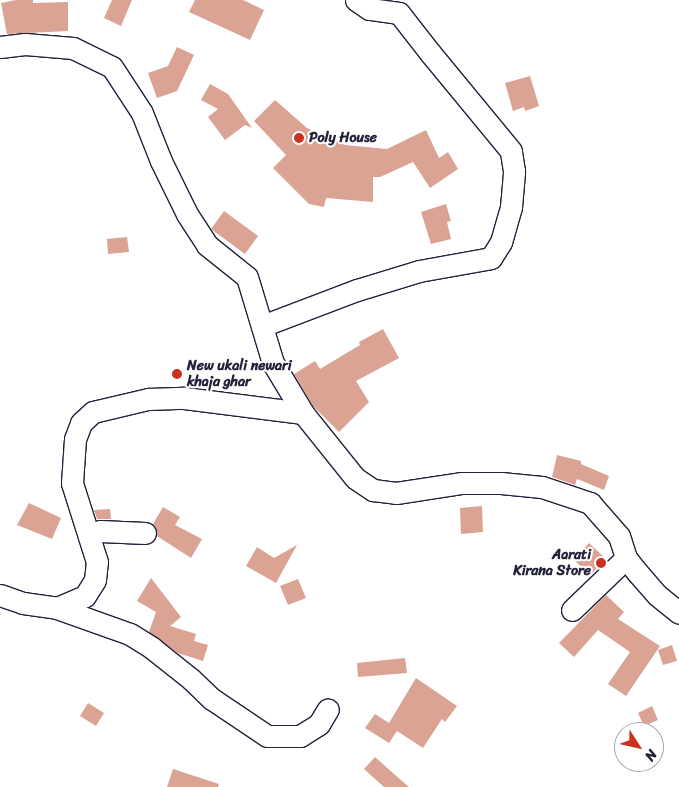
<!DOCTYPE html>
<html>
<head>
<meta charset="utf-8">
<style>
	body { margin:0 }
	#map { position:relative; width:679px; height:787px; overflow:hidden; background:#fff; font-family:Sriracha,sans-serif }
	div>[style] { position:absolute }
	.building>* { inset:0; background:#daa393 }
	.roads { filter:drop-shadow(1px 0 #22223b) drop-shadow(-1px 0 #22223b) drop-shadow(0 1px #22223b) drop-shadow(0 -1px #22223b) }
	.minor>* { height:21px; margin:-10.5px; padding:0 10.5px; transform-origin:10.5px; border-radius:10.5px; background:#fff }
	.dots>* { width:14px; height:14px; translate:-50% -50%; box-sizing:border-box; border:2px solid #fff; border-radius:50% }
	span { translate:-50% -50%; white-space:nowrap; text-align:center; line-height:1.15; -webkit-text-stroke:4px #fff; paint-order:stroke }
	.poi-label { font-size:14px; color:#22223b; font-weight:700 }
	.left { translate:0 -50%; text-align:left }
	.right { translate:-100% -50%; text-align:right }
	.north { position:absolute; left:614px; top:722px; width:50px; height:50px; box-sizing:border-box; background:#fff; border:1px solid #a7a7b1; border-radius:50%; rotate:125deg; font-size:14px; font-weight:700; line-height:20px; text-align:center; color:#22223b }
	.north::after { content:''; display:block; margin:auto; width:18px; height:22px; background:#c8321e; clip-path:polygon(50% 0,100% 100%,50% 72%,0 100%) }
</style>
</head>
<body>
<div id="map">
	<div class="building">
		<i style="clip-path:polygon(16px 0,33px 0,33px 3px,68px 2px,68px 31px,7px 34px,1px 3px)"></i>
		<i style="clip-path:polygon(112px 0,132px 0,121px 26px,104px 18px)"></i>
		<i style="clip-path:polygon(195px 0,243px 0,264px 10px,250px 40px,189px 12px)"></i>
		<i style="clip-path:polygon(177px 47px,194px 55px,177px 91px,157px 98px,148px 73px,168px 66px)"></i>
		<i style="clip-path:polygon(530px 76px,539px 106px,525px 111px,524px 107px,513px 111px,505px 83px)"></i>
		<i style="clip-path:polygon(210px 84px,228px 94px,252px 128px,245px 125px,225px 140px,208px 117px,218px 109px,201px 100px)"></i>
		<i style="clip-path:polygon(275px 100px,307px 128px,345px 145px,387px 149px,426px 130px,439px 158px,448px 152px,458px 169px,430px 188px,413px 162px,380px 177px,373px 177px,373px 202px,326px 198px,324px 207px,309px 204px,273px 168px,286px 155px,254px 121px)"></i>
		<i style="clip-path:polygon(446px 204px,451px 221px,447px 222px,451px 239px,431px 244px,421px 212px)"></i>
		<i style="clip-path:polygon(224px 211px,258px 236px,245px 254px,211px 229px)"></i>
		<i style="clip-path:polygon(127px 237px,129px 252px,108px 254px,107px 239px)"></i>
		<i style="clip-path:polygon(383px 329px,399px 358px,356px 381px,369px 402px,339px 432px,313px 406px,294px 374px,315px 361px,320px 369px,360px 345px,359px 342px)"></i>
		<i style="clip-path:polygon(557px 455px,581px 461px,581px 464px,609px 476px,604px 490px,577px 479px,575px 485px,552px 477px)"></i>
		<i style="clip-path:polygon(29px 503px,61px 518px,52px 539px,17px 525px)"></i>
		<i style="clip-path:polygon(482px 506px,483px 532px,461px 534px,460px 508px)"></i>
		<i style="clip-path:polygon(163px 507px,180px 517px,175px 525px,202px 539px,191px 558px,157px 536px,156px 528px,153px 524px)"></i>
		<i style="clip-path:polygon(110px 509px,111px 519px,97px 519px,94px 510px)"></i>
		<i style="clip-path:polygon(589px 543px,606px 559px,590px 575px,574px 560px)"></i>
		<i style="clip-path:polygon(297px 545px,276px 583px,246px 566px,257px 547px,274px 558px)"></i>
		<i style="clip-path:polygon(151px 578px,181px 617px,170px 626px,196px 634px,194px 641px,208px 645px,203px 661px,178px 653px,149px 632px,156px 612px,137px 601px)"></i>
		<i style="clip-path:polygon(298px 579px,306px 598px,288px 605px,280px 586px)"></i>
		<i style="clip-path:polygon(606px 595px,624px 612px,618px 619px,660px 646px,626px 696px,608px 684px,630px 652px,598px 630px,574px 657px,559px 643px)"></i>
		<i style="clip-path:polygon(672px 645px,677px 661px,663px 665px,658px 650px)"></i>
		<i style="clip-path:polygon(405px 658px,407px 673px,358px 677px,357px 663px)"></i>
		<i style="clip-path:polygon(416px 678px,457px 706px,445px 722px,442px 719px,423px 748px,397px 731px,389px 743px,365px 728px,375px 714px,389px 723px)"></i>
		<i style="clip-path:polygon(88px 703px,104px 713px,96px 726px,80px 716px)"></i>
		<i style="clip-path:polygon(652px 706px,658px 720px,644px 726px,638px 713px)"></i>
		<i style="clip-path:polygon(375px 757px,394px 774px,409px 787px,384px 787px,364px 769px)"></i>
		<i style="clip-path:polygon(173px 769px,219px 784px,218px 787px,167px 787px)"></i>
	</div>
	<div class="roads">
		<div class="minor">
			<i style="left:0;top:47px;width:25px;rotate:-7deg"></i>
			<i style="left:25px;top:44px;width:48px;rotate:4.8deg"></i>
			<i style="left:73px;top:48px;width:43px;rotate:26deg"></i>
			<i style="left:112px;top:67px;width:55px;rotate:56.9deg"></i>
			<i style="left:142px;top:113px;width:52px;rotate:68.4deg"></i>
			<i style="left:161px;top:161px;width:59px;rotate:63.9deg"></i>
			<i style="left:187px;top:214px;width:37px;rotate:57deg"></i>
			<i style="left:207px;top:245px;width:51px;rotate:38.7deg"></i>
			<i style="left:247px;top:277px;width:90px;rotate:73.2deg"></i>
			<i style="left:273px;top:363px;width:58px;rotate:59deg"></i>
			<i style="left:303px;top:413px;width:83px;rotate:51.3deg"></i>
			<i style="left:355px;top:478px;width:22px;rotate:34deg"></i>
			<i style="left:373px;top:490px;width:23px;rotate:7deg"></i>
			<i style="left:396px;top:493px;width:67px;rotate:-8.6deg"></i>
			<i style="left:462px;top:483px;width:39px"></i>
			<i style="left:501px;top:483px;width:41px;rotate:5.6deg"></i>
			<i style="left:542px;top:487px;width:51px;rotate:18.4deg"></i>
			<i style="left:590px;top:503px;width:44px;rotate:48.7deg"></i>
			<i style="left:619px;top:536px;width:23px;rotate:72deg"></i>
			<i style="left:626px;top:558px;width:18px;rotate:52deg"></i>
			<i style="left:637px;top:572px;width:30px;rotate:49deg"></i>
			<i style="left:657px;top:595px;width:28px;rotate:39deg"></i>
			<i style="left:262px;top:326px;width:102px;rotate:-20.8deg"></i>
			<i style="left:357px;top:290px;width:65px;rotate:-17deg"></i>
			<i style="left:419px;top:271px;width:73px;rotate:-10.2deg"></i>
			<i style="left:491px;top:258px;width:19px;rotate:-58deg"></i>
			<i style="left:501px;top:242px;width:36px;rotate:-74deg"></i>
			<i style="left:511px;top:207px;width:36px;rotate:-85deg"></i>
			<i style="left:514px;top:171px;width:20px;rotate:-99deg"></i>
			<i style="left:511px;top:151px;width:126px;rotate:-129.5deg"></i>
			<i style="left:431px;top:54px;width:52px;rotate:-128deg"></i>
			<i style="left:399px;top:13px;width:30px;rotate:-172deg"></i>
			<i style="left:369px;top:9px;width:16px;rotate:-145deg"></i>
			<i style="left:89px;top:536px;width:12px;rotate:-24deg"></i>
			<i style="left:100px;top:531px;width:45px;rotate:2.5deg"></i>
			<i style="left:0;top:595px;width:24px;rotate:19deg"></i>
			<i style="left:23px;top:603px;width:34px;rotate:8deg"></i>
			<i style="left:57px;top:608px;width:30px;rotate:-23deg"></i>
			<i style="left:85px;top:596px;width:19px;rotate:-58deg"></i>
			<i style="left:95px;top:580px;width:18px;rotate:-84deg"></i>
			<i style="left:97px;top:562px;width:83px;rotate:-107.6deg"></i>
			<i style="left:72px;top:483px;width:44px;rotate:-86.1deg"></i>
			<i style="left:75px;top:439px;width:17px;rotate:-69deg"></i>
			<i style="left:81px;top:423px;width:16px;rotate:-43deg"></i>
			<i style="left:93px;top:412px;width:57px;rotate:-13.3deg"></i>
			<i style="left:148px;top:399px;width:36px;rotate:-2deg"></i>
			<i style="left:184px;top:398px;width:120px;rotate:7.2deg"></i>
			<i style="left:57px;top:608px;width:77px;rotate:19.6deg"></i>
			<i style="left:130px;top:634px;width:26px;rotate:32deg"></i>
			<i style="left:152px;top:648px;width:50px;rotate:38.5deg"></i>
			<i style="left:191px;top:679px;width:29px;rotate:44deg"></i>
			<i style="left:212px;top:699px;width:66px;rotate:33.9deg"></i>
			<i style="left:267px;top:736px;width:33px"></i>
			<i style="left:300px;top:736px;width:22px;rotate:-32deg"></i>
			<i style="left:319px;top:724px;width:17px;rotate:-59deg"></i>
			<i style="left:572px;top:610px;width:75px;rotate:-43.9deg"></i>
		</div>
	</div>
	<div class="dots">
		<i style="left:299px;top:138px;background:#c8321e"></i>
		<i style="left:177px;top:374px;background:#c8321e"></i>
		<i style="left:601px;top:563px;background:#c8321e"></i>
	</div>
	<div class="poi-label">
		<span class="left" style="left:309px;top:138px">Poly House</span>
		<span class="left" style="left:187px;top:374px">New ukali newari<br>khaja ghar</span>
		<span class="right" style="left:591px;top:563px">Aarati<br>Kirana Store</span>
	</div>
	<div class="north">N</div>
</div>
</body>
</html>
